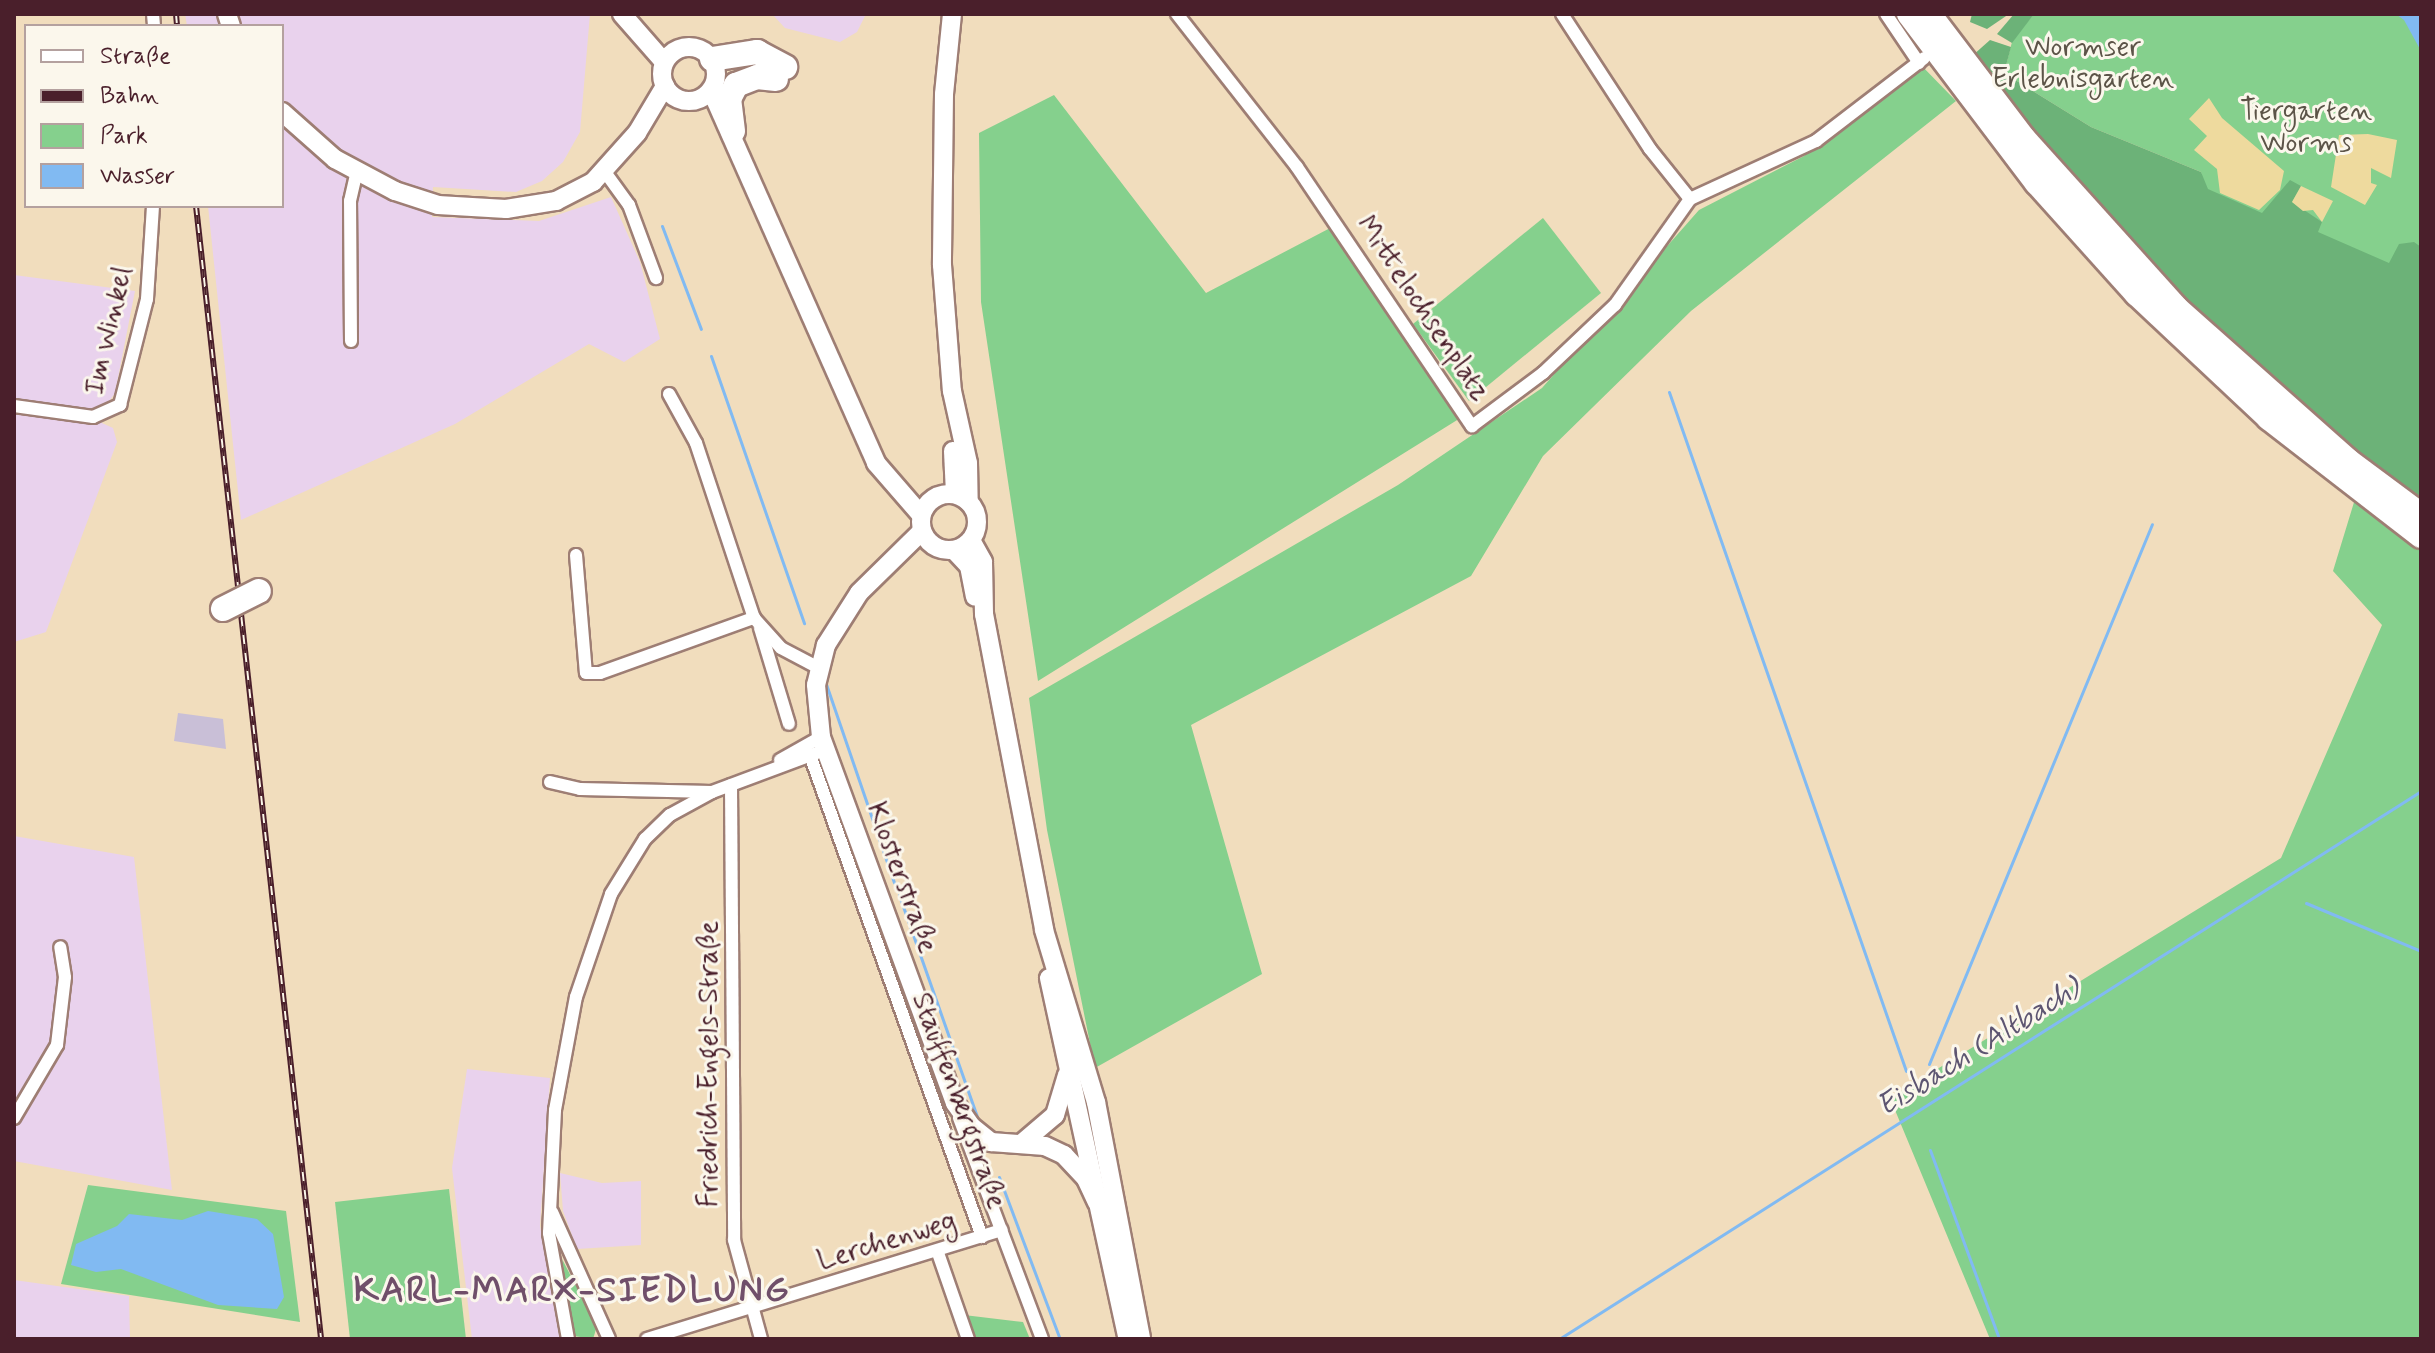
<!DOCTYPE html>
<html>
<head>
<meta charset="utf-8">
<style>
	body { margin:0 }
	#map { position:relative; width:2435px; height:1353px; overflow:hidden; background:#f1ddbd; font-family:Mynerve,sans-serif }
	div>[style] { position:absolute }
	.built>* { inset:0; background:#e9d2ed }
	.industrial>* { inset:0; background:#c9bfd7 }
	.green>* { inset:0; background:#85d08d }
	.forest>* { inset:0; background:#6cb278 }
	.sand>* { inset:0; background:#eeda9e }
	.water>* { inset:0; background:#81baf2 }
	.stream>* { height:3px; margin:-1.5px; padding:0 1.5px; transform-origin:1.5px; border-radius:1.5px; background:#81baf2 }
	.roads { filter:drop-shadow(2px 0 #9e7e74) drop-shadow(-2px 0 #9e7e74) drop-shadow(0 2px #9e7e74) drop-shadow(0 -2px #9e7e74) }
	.street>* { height:12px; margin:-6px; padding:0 6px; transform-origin:6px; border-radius:6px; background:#fff }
	.secondary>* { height:18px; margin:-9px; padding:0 9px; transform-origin:9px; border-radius:9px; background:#fff }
	.secondary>.ring { margin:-9px; padding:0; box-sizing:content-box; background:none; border:18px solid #fff; border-radius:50% }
	.highway>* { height:24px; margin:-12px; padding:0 12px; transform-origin:12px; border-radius:12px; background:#fff }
	.rail>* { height:6px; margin-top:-3px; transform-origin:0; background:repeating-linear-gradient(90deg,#fbf7ec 0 9px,#4a1f2b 0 18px); box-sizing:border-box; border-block:2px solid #4a1f2b }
	.bridges { filter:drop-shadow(2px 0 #9e7e74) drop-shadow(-2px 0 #9e7e74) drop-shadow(0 2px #9e7e74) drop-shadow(0 -2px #9e7e74) }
	.highway-bridge>* { height:24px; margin:-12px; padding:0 12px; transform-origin:12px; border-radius:12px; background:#fff }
	span { translate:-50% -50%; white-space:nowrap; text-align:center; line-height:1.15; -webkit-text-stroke:6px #fbf7ec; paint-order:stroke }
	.park-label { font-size:28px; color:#5c5448 }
	.street-label { font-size:28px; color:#4a1f2b }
	.water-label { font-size:30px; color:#5d5571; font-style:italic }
	.district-label { font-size:36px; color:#704f6a; font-weight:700; letter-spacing:2px }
	.frame { position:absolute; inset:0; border:16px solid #4a1f2b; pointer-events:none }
	.legend { position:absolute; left:24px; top:24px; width:260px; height:184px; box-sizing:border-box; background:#fbf7ec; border:2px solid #b4a19f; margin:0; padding:10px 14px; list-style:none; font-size:24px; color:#4a1f2b }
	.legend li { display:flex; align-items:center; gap:16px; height:40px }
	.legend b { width:40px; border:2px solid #b4a19f }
</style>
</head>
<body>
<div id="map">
	<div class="built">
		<i style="clip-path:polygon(185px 14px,590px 14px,580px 132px,563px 162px,542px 181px,516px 192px,433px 187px,432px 217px,539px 221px,611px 197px,640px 262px,660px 339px,624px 362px,589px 344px,455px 424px,241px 520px,208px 206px,282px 206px,282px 26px,187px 26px)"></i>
		<i style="clip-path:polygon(772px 14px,866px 14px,857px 32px,840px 42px,785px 28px)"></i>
		<i style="clip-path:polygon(14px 275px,135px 291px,115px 393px,105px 407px,102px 423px,113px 428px,117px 442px,46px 632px,14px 642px)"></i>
		<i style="clip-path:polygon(14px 836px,134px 857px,172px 1190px,14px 1161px)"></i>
		<i style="clip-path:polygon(467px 1069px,550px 1078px,540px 1226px,560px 1339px,472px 1339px,452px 1168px)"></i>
		<i style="clip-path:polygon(560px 1173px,602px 1183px,641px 1181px,641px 1245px,577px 1249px,563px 1211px)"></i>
		<i style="clip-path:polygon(14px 1280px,129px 1296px,130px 1339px,14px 1339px)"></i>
	</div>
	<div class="industrial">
		<i style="clip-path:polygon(178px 713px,223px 719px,226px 749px,174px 741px)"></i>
	</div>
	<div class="green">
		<i style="clip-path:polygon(2034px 14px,2421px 14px,2421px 353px,2218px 268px,2201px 172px,2091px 127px,2004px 73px,2013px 38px)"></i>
		<i style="clip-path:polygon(1919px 63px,1956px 101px,1691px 311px,1543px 456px,1471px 576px,1191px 725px,1262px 974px,1095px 1068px,1047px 830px,1029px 698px,1398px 485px,1542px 388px,1699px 210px,1804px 156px)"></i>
		<i style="clip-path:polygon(1054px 95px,1206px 293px,1334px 226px,1462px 417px,1038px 681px,981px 302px,979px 133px)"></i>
		<i style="clip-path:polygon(1543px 218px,1601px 293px,1469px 401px,1413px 324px)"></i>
		<i style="clip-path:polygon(2355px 499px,2421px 544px,2421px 1339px,1990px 1339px,1890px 1098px,2281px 858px,2382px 625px,2333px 571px)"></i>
		<i style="clip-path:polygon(88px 1185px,286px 1211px,300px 1322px,61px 1284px)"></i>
		<i style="clip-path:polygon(449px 1189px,466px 1339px,350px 1339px,335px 1202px)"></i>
		<i style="clip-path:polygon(562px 1259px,597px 1326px,593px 1339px,574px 1336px)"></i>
		<i style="clip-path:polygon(964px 1315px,1023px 1322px,1030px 1339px,972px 1339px)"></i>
	</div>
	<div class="forest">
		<i style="clip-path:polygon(1972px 14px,2009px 14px,1987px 29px,1970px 22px)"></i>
		<i style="clip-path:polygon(2014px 14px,2034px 14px,2012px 43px,1997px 34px)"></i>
		<i style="clip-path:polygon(1990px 40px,2011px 47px,2004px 73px,2091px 127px,2201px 172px,2208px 189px,2262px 213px,2290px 180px,2301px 186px,2292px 202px,2322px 222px,2318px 232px,2389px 263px,2399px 244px,2414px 242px,2421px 247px,2421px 505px,2271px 386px,2104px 222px,1972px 56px)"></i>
	</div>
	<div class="sand">
		<i style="clip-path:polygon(2209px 98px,2222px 118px,2284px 171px,2280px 190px,2259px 210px,2220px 193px,2217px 169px,2194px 150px,2207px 136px,2189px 119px)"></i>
		<i style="clip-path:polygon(2368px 134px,2397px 140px,2391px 178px,2371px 168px,2371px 183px,2377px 185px,2365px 205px,2331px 187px,2339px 135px)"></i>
		<i style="clip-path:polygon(2301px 186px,2333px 201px,2322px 222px,2313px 210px,2303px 211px,2292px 202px)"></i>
	</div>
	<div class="water">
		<i style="clip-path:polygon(2396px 14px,2421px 14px,2421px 51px,2404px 20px)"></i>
		<i style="clip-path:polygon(208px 1211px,257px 1219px,273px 1234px,284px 1297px,277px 1309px,218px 1305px,121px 1269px,96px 1272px,71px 1265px,76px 1244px,117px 1226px,129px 1214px,182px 1220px)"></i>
	</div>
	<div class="stream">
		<i style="left:662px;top:226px;width:110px;rotate:69.3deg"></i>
		<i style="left:711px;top:356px;width:283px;rotate:70.8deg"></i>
		<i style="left:1669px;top:392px;width:719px;rotate:70.76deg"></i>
		<i style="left:825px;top:681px;width:213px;rotate:71.1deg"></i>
		<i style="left:899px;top:895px;width:234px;rotate:70.6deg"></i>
		<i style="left:2306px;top:903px;width:125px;rotate:22.7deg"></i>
		<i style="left:1929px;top:1064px;width:584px;rotate:-67.56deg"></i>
		<i style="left:1930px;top:1150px;width:201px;rotate:69.9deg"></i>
		<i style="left:999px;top:1177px;width:173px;rotate:69.4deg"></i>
		<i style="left:1559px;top:1339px;width:1021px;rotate:-32.45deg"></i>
	</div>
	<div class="roads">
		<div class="street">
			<i style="left:153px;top:14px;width:12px;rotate:85deg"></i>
			<i style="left:1177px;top:14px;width:194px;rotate:51.9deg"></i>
			<i style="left:1297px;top:167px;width:313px;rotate:56deg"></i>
			<i style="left:1472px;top:426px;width:89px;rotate:-36.7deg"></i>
			<i style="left:1543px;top:373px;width:99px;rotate:-43.4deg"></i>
			<i style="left:1615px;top:305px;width:130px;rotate:-54.7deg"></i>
			<i style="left:1690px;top:199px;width:139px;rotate:-24.7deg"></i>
			<i style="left:1816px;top:141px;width:136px;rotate:-37.5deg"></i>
			<i style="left:1562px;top:14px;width:161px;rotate:56.9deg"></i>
			<i style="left:1650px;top:149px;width:64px;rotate:51.3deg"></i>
			<i style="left:1886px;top:14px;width:59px;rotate:56deg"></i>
			<i style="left:605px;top:172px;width:41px;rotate:54deg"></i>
			<i style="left:629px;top:205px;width:78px;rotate:69.7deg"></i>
			<i style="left:351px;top:341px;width:140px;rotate:-90.4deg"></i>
			<i style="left:350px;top:201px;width:28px;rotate:-77deg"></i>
			<i style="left:669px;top:394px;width:56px;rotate:61.1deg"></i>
			<i style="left:696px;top:443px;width:184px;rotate:71.7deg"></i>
			<i style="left:754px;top:618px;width:40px;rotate:48deg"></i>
			<i style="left:781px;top:648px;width:43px;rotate:27.8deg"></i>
			<i style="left:14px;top:406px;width:80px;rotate:7.9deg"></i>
			<i style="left:93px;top:417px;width:30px;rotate:-24deg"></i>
			<i style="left:120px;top:405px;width:109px;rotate:-75.7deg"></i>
			<i style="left:147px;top:299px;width:93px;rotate:-86.3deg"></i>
			<i style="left:576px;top:555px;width:118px;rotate:85.2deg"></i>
			<i style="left:586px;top:673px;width:14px"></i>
			<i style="left:600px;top:673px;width:164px;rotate:-19.7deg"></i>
			<i style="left:760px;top:628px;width:100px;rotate:73.2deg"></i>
			<i style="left:810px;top:755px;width:512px;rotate:70.36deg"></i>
			<i style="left:780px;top:760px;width:47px;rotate:-29.3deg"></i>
			<i style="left:550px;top:782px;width:31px;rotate:13deg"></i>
			<i style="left:580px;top:789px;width:132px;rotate:1.3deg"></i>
			<i style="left:731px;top:785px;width:455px;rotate:89.6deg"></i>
			<i style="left:734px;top:1240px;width:103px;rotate:74.7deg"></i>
			<i style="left:14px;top:1118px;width:85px;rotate:-59.5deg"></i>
			<i style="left:57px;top:1045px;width:68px;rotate:-83.3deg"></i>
			<i style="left:65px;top:977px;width:30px;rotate:-99deg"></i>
			<i style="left:959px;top:1118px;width:236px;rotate:69.4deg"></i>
			<i style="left:552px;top:1212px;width:139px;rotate:65.8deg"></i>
			<i style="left:938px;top:1253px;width:91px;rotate:70.8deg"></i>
			<i style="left:568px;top:1339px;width:108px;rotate:-100.2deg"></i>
			<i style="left:549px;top:1233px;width:123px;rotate:-87.2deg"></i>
			<i style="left:555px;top:1110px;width:115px;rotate:-79.5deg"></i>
			<i style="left:576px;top:997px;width:109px;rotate:-71.2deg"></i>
			<i style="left:611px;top:894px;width:65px;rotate:-58.3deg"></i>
			<i style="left:645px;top:839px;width:35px;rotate:-44deg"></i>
			<i style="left:670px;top:815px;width:48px;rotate:-28.7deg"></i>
			<i style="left:712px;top:792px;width:121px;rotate:-20.4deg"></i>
			<i style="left:647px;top:1339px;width:371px;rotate:-17.1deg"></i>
		</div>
		<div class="secondary">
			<i style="left:227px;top:14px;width:13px;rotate:72deg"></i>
			<i style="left:622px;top:14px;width:64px;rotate:48.8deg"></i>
			<i style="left:952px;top:14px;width:80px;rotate:95.7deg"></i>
			<i style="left:944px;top:94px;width:171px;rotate:90.7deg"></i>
			<i style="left:942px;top:265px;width:126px;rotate:85.5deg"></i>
			<i style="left:952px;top:391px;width:74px;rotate:77.5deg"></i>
			<i style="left:968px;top:463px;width:39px;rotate:89deg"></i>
			<i class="ring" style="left:662px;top:47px;width:36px;height:36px"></i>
			<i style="left:711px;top:90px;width:408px;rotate:66.1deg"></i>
			<i style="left:876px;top:463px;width:69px;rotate:49.1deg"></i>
			<i style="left:282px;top:112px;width:71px;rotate:41.6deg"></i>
			<i style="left:335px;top:159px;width:68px;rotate:28.1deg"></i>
			<i style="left:395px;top:191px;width:45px;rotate:18deg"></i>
			<i style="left:438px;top:205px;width:68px;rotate:3.4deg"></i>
			<i style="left:506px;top:209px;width:51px;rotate:-9.1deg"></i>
			<i style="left:556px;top:201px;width:42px;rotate:-27.2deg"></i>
			<i style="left:593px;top:182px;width:66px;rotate:-48.1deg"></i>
			<i style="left:637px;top:133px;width:55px;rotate:-59.2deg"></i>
			<i style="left:953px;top:451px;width:43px;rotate:87.3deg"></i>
			<i class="ring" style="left:921px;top:494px;width:38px;height:38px"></i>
			<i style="left:922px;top:531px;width:88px;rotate:135.5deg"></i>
			<i style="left:859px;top:593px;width:62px;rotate:122.4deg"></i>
			<i style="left:826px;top:645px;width:41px;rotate:104deg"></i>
			<i style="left:816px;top:685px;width:52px;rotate:84.5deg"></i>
			<i style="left:821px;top:737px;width:390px;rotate:69.9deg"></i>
			<i style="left:955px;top:1103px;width:28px;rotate:55deg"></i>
			<i style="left:971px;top:1126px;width:26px;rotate:39deg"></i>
			<i style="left:991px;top:1142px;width:54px;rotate:4.2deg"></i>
			<i style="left:1045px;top:1146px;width:21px;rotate:25deg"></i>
			<i style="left:1064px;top:1155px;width:33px;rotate:47deg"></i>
			<i style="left:1086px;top:1179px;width:26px;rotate:65deg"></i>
			<i style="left:971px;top:540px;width:25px;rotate:61deg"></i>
			<i style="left:983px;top:562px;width:52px;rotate:88.9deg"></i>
			<i style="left:984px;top:614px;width:322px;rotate:79.2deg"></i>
			<i style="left:1044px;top:930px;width:180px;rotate:73.2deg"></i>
			<i style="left:1096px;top:1102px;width:241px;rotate:79.2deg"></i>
			<i style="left:954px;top:550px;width:22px;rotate:47deg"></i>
			<i style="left:969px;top:566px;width:31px;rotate:79deg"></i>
			<i style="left:1049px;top:978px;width:370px;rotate:77.7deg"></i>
			<i style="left:1022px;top:1143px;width:43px;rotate:-40.3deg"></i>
			<i style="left:1055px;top:1115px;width:42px;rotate:-73.3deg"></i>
		</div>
		<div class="highway">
			<i style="left:1909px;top:14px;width:212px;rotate:52.9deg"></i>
			<i style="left:2037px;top:183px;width:149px;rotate:48deg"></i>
			<i style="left:2137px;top:294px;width:181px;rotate:43.2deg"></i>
			<i style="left:2269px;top:418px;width:192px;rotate:37.8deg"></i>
			<i style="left:1929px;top:14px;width:157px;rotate:52.8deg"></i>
			<i style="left:2024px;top:139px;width:227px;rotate:48deg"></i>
			<i style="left:2176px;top:308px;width:229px;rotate:41.6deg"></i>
			<i style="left:2347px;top:460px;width:92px;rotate:36.6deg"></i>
			<i style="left:712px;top:59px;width:46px;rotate:-8.8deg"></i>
			<i style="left:757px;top:52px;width:32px;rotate:28deg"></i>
			<i style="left:733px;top:131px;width:32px;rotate:-97deg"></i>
			<i style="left:729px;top:99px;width:16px;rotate:-63deg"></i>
			<i style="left:736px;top:85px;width:22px;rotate:-21deg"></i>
			<i style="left:757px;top:77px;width:19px;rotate:6deg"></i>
		</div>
	</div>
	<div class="rail">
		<i style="left:176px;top:14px;width:12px;rotate:85deg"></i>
		<i style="left:196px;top:206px;width:1140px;rotate:83.7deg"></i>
	</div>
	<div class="bridges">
		<div class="highway-bridge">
			<i style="left:223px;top:609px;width:40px;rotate:-26.6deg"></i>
		</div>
	</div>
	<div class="park-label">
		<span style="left:2083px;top:64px">Wormser<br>Erlebnisgarten</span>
		<span style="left:2306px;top:128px">Tiergarten<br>Worms</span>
	</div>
	<div class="street-label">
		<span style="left:1422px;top:309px;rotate:56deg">Mittelochsenplatz</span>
		<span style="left:110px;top:331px;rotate:-77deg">Im Winkel</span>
		<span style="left:901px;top:878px;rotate:70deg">Klosterstraße</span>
		<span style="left:710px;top:1064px;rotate:-90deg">Friedrich-Engels-Straße</span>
		<span style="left:958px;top:1101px;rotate:70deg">Stauffenbergstraße</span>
		<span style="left:887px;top:1242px;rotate:-17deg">Lerchenweg</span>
	</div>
	<div class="water-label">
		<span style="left:1979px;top:1048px;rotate:-32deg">Eisbach (Altbach)</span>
	</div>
	<div class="district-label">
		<span style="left:572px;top:1292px">KARL-MARX-SIEDLUNG</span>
	</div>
	<div class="frame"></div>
	<ul class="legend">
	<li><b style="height:10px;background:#fff"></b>Straße</li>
	<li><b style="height:10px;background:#4a1f2b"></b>Bahn</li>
	<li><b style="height:22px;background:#85d08d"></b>Park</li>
	<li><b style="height:22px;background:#81baf2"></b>Wasser</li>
	</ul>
</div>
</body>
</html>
